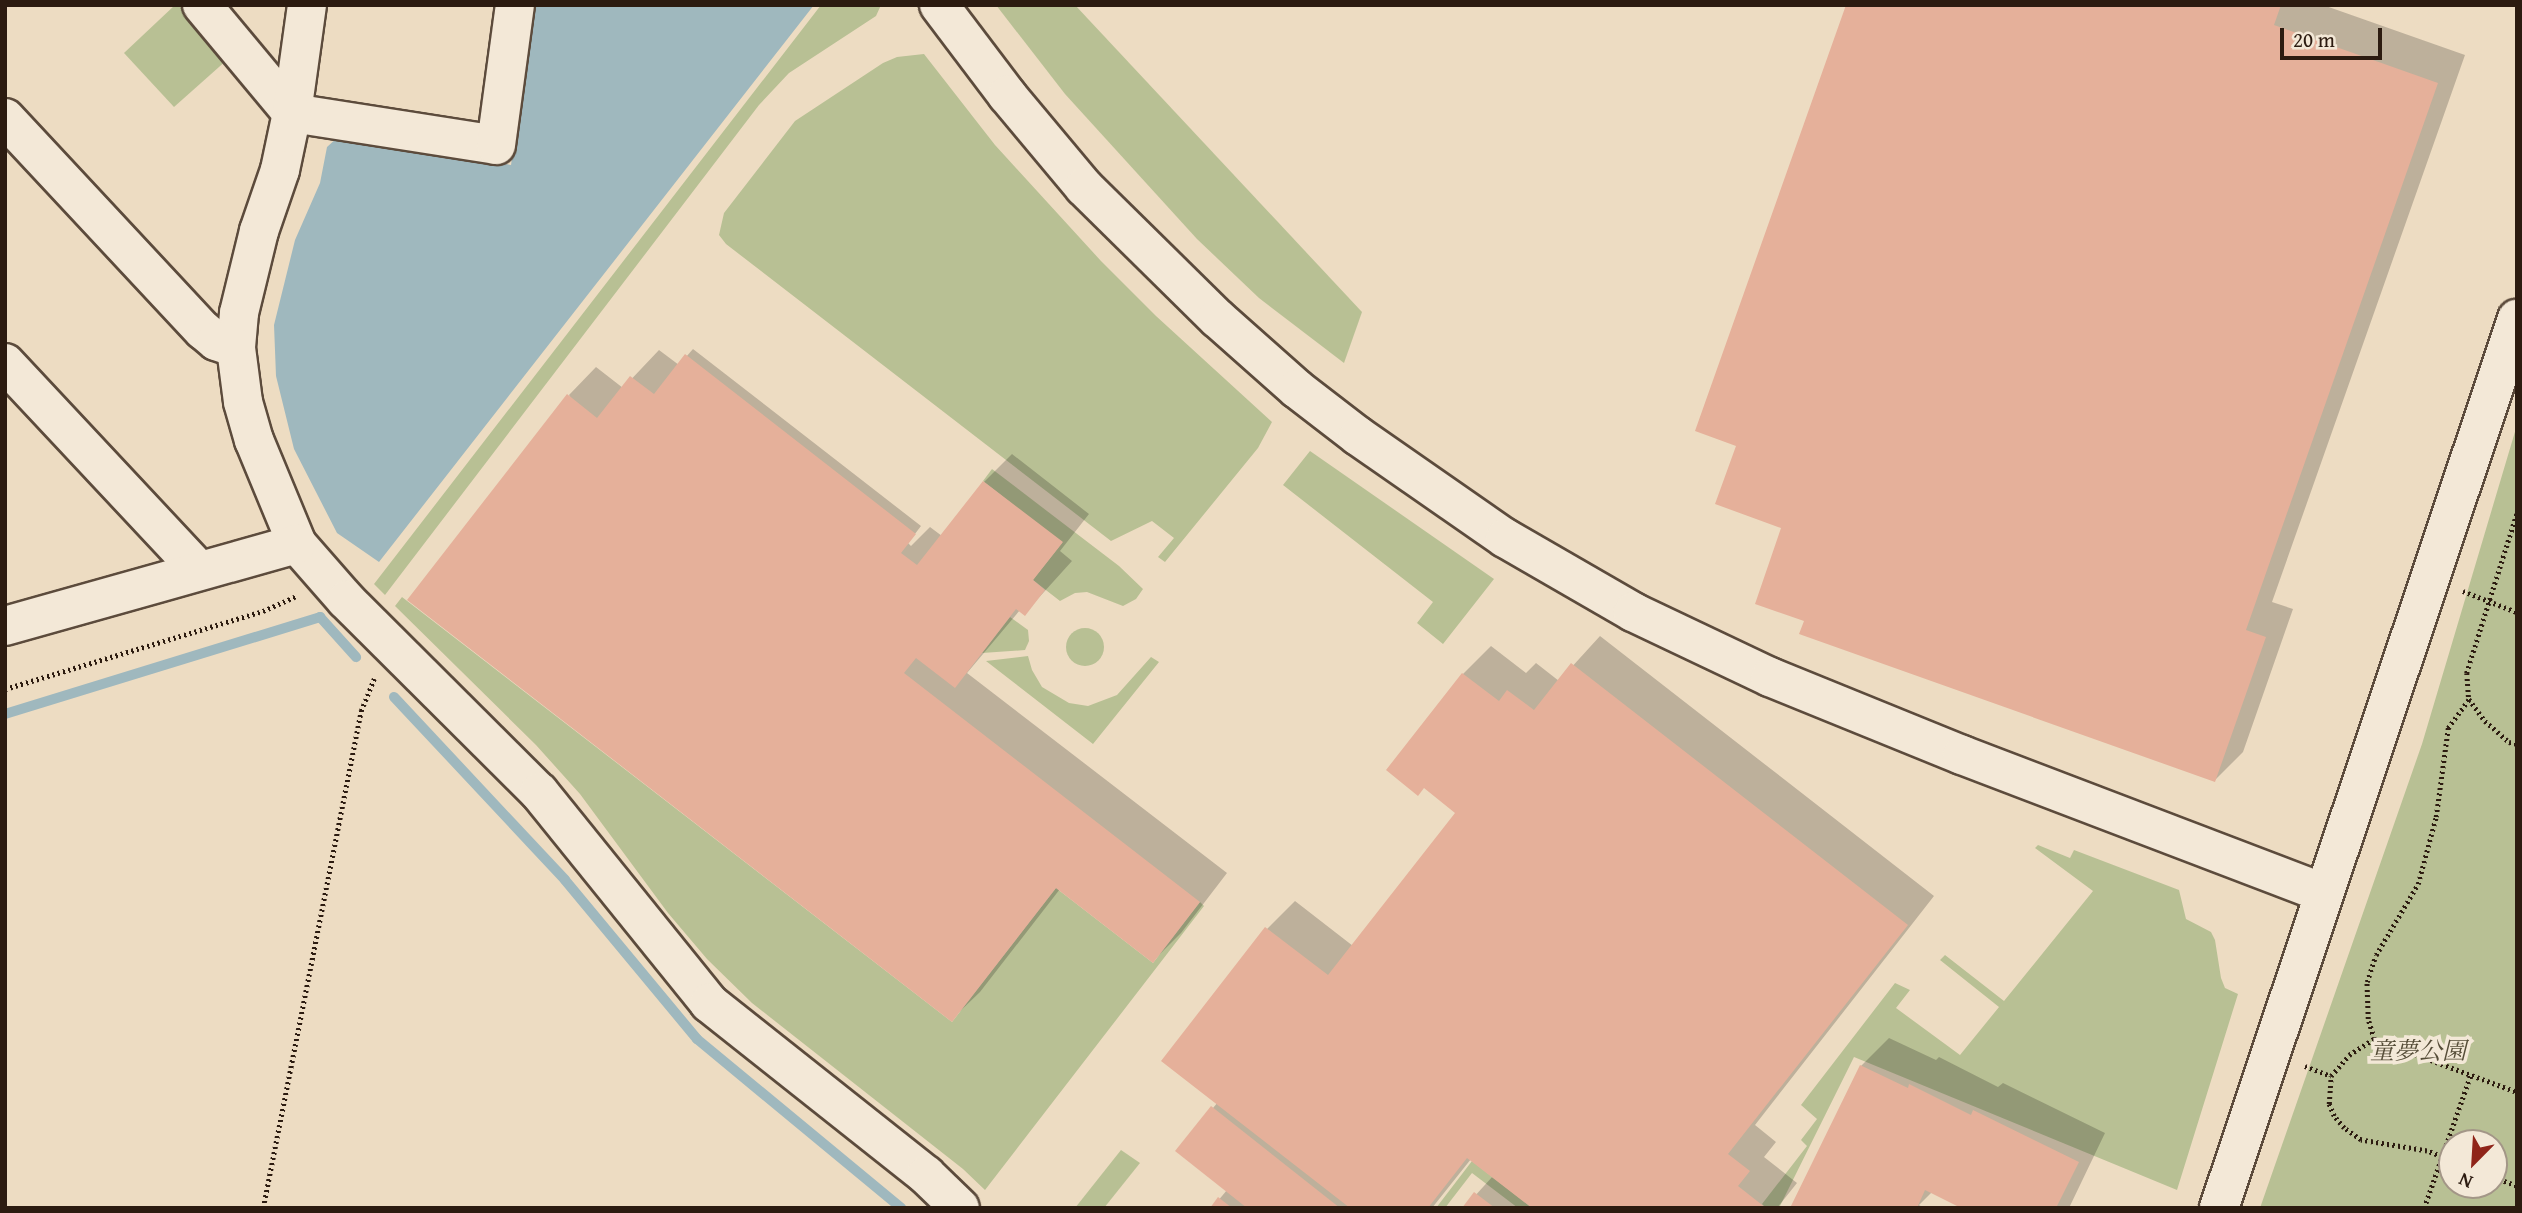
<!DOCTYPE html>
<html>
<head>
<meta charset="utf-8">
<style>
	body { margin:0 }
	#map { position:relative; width:2522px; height:1213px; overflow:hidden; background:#eddcc2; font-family:"Gentium Book Plus","Noto Serif JP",serif }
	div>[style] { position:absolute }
	.green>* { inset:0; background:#b8c094 }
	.round { border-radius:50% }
	.water>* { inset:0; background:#9fb8be }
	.shadow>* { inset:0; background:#0003 }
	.stream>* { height:10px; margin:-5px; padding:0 5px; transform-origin:5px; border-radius:5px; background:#9fb8be }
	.building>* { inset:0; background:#e5b09a }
	.path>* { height:4.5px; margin-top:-2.25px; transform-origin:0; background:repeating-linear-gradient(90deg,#2c1b10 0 2px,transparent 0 5.5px) }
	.roads { filter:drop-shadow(2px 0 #5c4b3c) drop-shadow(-2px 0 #5c4b3c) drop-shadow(0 2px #5c4b3c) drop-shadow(0 -2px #5c4b3c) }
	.street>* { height:38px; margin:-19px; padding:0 19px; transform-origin:19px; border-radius:19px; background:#f3e8d7 }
	.secondary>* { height:38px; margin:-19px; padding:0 19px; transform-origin:19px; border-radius:19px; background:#f3e8d7 }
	span { translate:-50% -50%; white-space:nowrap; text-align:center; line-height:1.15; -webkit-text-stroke:7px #f3e8d7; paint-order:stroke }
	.park-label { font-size:24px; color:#564d38; font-style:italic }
	.frame { position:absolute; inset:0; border:7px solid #2c1b10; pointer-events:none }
	.north { position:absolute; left:2438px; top:1129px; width:70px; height:70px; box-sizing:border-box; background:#f3e8d7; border:2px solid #a39687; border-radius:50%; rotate:204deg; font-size:19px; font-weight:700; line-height:28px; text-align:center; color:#2c1b10 }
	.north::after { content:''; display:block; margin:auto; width:24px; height:32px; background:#8f2418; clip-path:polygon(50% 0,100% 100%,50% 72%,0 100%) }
	.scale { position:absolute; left:2280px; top:28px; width:102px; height:32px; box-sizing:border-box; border:4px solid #2c1b10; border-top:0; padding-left:9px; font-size:21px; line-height:24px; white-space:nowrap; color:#2c1b10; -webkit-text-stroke:5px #f3e8d7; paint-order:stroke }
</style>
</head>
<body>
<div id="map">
	<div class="green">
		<i style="clip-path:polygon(175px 5px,182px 5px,228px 59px,174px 107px,124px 53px)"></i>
		<i style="clip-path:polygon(821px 5px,881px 5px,876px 16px,789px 73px,759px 105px,385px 595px,374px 584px)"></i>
		<i style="clip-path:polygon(996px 5px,1075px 5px,1362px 312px,1344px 363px,1259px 298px,1197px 239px,1065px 94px)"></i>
		<i style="clip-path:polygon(924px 54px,995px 145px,1101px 261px,1156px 316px,1272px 422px,1258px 448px,1165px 562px,1158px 557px,1174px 538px,1152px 521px,1111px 541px,726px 244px,719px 235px,724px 213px,795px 121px,883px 63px,897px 57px)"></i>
		<i style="clip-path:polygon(evenodd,2517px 425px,2517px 1208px,2260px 1208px,2422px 744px,2517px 425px,2452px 1143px,2494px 1143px,2494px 1185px,2452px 1185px,2452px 1143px)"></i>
		<i style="clip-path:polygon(1310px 451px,1494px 579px,1443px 644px,1417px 623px,1433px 602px,1283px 485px)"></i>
		<i style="clip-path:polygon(992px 469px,1119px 566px,1143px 589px,1136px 599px,1123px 606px,1087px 592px,1075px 593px,1060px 601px,1033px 580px,1062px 543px,983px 481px)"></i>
		<i style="clip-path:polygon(402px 597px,952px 1022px,1056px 888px,1153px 963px,1200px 902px,1204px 906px,985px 1190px,963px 1169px,752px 1003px,707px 959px,668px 913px,580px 794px,536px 745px,395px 606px)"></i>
		<i style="clip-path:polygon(1010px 617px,1028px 630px,1029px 641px,1025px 650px,982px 653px)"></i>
		<i class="round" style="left:1066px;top:628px;width:38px;height:38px"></i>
		<i style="clip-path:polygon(1028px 656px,1032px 670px,1042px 687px,1069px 703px,1088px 706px,1117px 695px,1151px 657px,1159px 662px,1093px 744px,986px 661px)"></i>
		<i style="clip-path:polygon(2038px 845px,2070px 858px,2074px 850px,2179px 890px,2186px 919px,2211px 932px,2215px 940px,2221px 978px,2225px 988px,2238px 994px,2177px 1190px,1854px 1057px,1779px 1208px,1766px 1208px,1762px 1204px,1807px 1146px,1801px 1140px,1817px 1119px,1801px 1105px,1895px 983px,1910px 990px,1896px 1008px,1960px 1055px,1999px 1007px,1940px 960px,1945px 955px,2004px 1001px,2093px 891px,2035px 848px)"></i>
		<i style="clip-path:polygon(1121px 1150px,1140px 1163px,1104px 1208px,1075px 1208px)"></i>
		<i style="clip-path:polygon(1472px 1161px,1532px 1208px,1518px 1208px,1472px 1173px,1445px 1208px,1436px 1208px)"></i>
	</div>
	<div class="water">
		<i style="clip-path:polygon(534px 5px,814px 5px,379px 562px,337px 533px,294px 449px,276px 376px,274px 325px,295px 240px,320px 183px,327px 147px,338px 137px,511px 165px)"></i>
	</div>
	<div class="shadow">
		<i style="clip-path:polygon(1848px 5px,2323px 5px,2465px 55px,2272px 602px,2293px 609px,2243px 752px,2215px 780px,1806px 620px,1784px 527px,1738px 445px)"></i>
		<i style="clip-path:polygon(693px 349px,921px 526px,908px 543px,911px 546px,930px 527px,942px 536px,984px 482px,1012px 454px,1089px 514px,1060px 551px,1072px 561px,1025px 613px,1020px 610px,967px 673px,1227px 873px,1181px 933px,1153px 961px,1060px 889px,980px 992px,952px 1019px,569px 395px,596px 367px,623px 388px,659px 350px,679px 365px)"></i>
		<i style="clip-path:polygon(1600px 636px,1934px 896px,1755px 1125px,1776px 1142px,1764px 1157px,1797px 1183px,1777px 1208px,1464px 1208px,1493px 1176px,1471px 1159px,1432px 1208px,1212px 1208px,1227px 1190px,1213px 1108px,1218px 1102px,1267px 929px,1295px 901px,1353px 946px,1458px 812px,1425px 787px,1388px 770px,1463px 674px,1491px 646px,1526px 673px,1536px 663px,1559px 681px)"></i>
		<i style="clip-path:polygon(1889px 1038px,1936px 1060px,1939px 1057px,1998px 1087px,2003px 1083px,2105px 1133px,2069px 1208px,1965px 1208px,1932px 1192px,1919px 1205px,1924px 1208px,1792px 1208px,1861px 1066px)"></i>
	</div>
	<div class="stream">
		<i style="left:394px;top:697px;width:250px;rotate:46.9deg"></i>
		<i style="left:565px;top:880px;width:207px;rotate:50.3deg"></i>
		<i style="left:697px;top:1039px;width:265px;rotate:39.6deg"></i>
		<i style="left:5px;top:714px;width:330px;rotate:-17.1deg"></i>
		<i style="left:320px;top:617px;width:54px;rotate:48deg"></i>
	</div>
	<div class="building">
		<i style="clip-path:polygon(1846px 5px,2281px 5px,2274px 25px,2438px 83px,2246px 630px,2266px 637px,2215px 782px,1799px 634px,1804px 621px,1755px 604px,1781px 528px,1715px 504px,1736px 446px,1695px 431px)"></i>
		<i style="clip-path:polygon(685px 354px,916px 534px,901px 553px,917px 565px,983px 481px,1063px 542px,1033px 580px,1045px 590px,1025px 616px,1016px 609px,955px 688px,916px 658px,904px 673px,1200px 902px,1153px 963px,1056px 888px,952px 1022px,407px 600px,567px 394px,597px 418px,630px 376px,654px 394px)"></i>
		<i style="clip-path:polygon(1571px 663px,1908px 925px,1728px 1154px,1750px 1171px,1738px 1186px,1766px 1208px,1532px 1208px,1467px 1158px,1428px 1208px,1350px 1208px,1161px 1061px,1265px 927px,1328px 975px,1455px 813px,1424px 788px,1418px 796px,1386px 770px,1462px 673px,1499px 701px,1507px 690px,1534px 710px)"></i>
		<i style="clip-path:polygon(1860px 1065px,1908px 1088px,1909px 1084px,1971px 1115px,1973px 1110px,2079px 1162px,2056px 1208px,1961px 1208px,1925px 1190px,1917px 1208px,1790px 1208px)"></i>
		<i style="clip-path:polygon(1211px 1106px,1340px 1208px,1247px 1208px,1175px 1151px)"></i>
		<i style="clip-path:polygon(1474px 1192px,1495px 1208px,1462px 1208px)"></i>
		<i style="clip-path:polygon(1218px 1197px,1232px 1208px,1210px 1208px)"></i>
	</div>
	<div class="path">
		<i style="left:2517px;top:514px;width:167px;rotate:107.5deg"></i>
		<i style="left:2467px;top:673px;width:26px;rotate:86deg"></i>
		<i style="left:2469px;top:699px;width:27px;rotate:54deg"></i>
		<i style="left:2485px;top:721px;width:32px;rotate:41deg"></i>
		<i style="left:2509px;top:742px;width:8px;rotate:14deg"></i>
		<i style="left:2463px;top:591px;width:58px;rotate:21.3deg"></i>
		<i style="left:5px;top:689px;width:270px;rotate:-16.8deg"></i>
		<i style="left:263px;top:611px;width:36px;rotate:-24deg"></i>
		<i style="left:2374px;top:1039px;width:21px;rotate:-107deg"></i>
		<i style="left:2368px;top:1019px;width:37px;rotate:-92deg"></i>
		<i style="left:2367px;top:982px;width:28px;rotate:-72deg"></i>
		<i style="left:2376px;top:955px;width:82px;rotate:-59.4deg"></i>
		<i style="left:2418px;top:884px;width:69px;rotate:-75deg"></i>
		<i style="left:2436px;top:817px;width:90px;rotate:-82.3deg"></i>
		<i style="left:2448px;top:728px;width:36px;rotate:-54deg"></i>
		<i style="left:2305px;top:1066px;width:28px;rotate:21deg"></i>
		<i style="left:2452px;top:1161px;width:27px;rotate:-158deg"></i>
		<i style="left:2427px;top:1151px;width:67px;rotate:-170.5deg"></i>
		<i style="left:2361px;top:1140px;width:21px;rotate:-145deg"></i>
		<i style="left:2344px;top:1128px;width:16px;rotate:-130deg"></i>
		<i style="left:2334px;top:1116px;width:13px;rotate:-113deg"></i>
		<i style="left:2329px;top:1104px;width:28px;rotate:-86deg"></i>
		<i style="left:2331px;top:1076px;width:28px;rotate:-49deg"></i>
		<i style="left:2349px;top:1055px;width:30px;rotate:-33deg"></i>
		<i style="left:2374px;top:1039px;width:153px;rotate:20.3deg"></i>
		<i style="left:2494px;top:1177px;width:25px;rotate:21deg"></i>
		<i style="left:263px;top:1208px;width:507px;rotate:-78.85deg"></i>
		<i style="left:361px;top:711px;width:35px;rotate:-68deg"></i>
		<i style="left:2424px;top:1208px;width:142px;rotate:-70.7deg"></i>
	</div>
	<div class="roads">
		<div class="street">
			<i style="left:202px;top:5px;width:141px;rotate:50.2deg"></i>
			<i style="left:292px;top:113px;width:206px;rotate:8.9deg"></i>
			<i style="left:496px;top:145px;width:141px;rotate:-82.3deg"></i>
			<i style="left:307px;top:5px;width:109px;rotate:97.9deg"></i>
			<i style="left:292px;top:113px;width:58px;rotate:101.9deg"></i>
			<i style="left:280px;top:170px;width:65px;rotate:109deg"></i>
			<i style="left:259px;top:231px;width:84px;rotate:103.7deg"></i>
			<i style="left:239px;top:313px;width:35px;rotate:95deg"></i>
			<i style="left:236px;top:348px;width:54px;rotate:82.6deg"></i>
			<i style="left:243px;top:402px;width:40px;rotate:74deg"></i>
			<i style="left:254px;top:440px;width:113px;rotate:67.5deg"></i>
			<i style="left:297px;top:544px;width:74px;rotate:48.8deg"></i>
			<i style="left:346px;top:600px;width:272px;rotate:44.9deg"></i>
			<i style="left:539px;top:792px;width:271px;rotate:51.1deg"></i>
			<i style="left:709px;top:1003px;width:277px;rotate:38.4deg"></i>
			<i style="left:926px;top:1175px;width:47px;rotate:44.1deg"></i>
			<i style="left:5px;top:118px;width:290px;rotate:47deg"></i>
			<i style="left:203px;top:330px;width:17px;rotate:40deg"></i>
			<i style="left:216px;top:341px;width:21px;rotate:19deg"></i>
			<i style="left:5px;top:363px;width:284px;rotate:46.9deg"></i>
			<i style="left:5px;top:626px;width:303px;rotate:-15.7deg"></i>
		</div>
		<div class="secondary">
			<i style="left:939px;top:5px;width:113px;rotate:52.9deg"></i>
			<i style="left:1007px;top:95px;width:120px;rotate:50.1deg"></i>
			<i style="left:1084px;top:187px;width:187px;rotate:44.6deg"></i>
			<i style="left:1217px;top:318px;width:107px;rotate:41.6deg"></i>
			<i style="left:1297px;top:389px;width:77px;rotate:37.6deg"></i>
			<i style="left:1358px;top:436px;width:179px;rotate:34.8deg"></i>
			<i style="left:1505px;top:538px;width:148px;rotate:30deg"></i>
			<i style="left:1633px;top:612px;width:152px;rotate:25.4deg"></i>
			<i style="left:1770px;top:677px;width:207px;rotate:22.1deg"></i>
			<i style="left:1962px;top:755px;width:387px;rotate:20.9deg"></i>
			<i style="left:2219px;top:1208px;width:938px;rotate:-71.47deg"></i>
		</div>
	</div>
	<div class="park-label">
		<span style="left:2418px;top:1051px">童夢公園</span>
	</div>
	<div class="frame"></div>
	<div class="north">N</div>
	<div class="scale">20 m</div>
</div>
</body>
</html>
